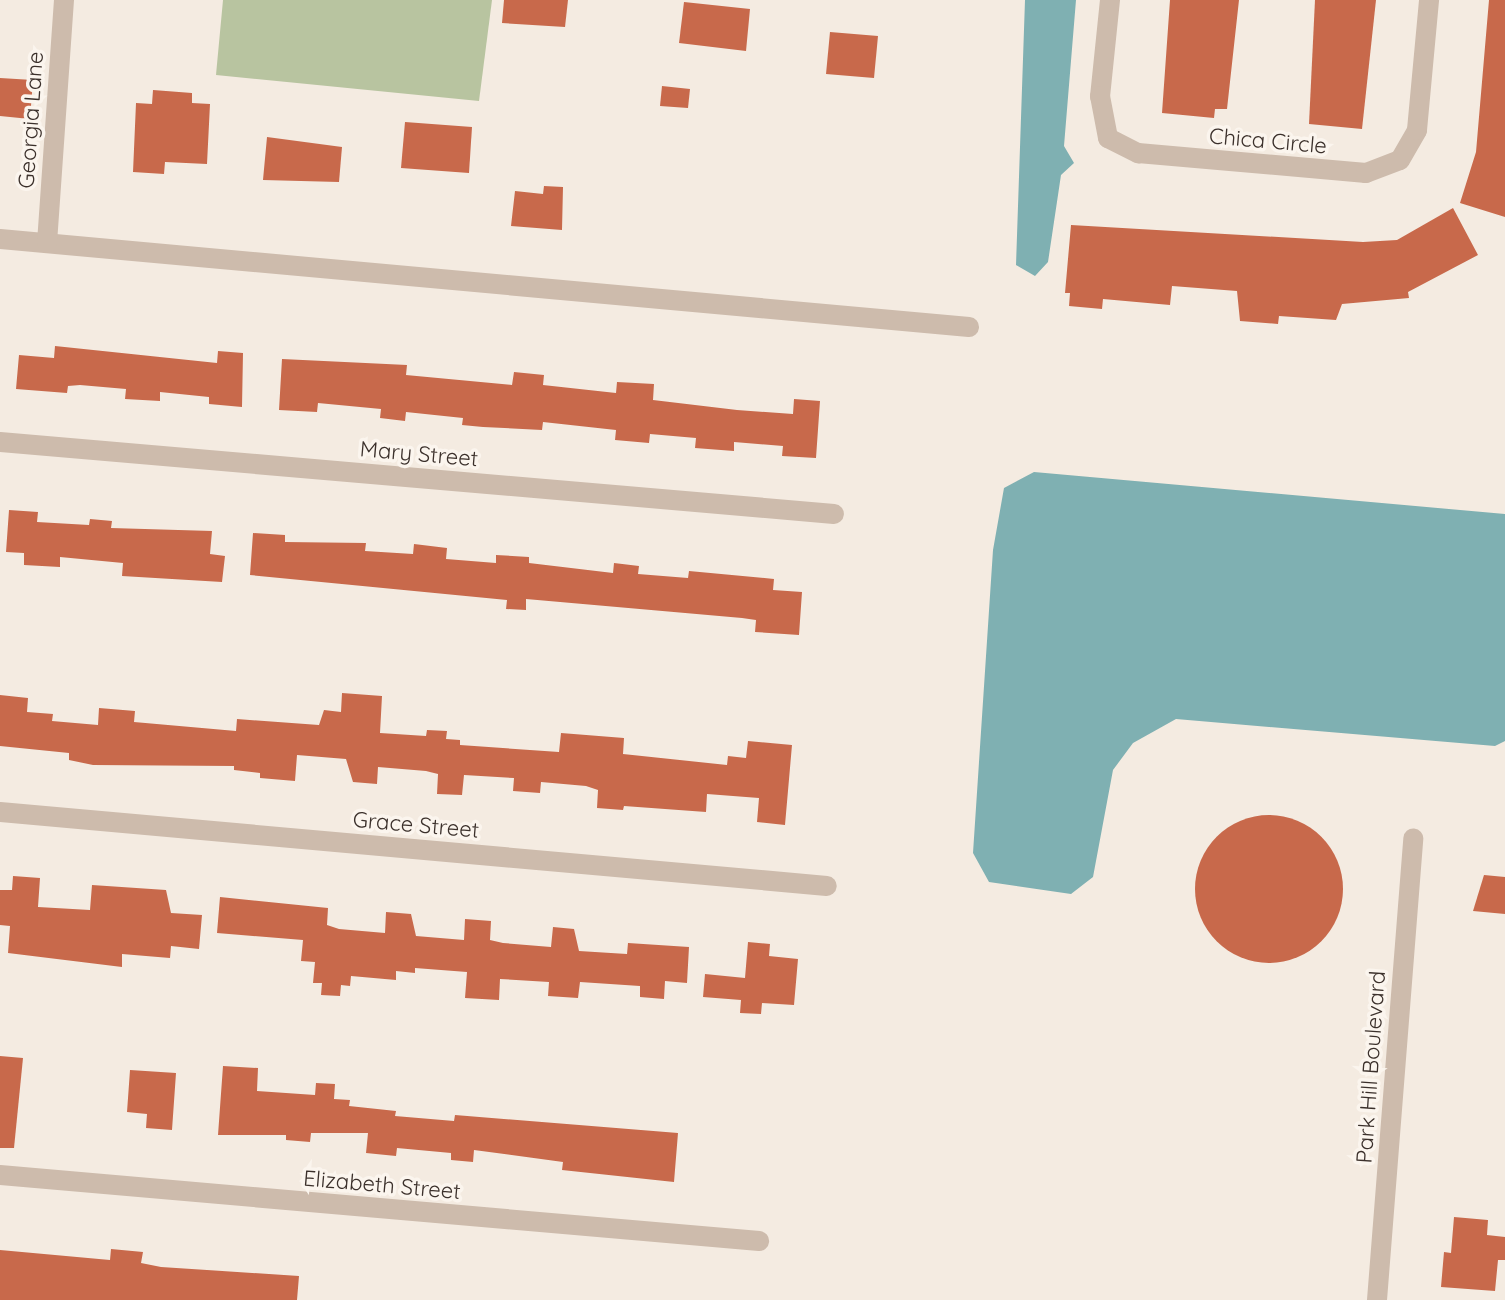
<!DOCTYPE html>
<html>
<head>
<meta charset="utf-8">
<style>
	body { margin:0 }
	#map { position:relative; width:1505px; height:1300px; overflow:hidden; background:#f4ebe1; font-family:Quicksand,sans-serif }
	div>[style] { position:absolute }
	.green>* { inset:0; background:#b8c4a0 }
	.water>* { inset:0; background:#7fb0b2 }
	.building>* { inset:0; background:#c8694b }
	.round { border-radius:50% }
	.minor>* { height:20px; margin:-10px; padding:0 10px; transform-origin:10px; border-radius:10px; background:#cdbbac }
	span { translate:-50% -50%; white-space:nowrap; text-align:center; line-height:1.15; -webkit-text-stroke:7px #fbf5ee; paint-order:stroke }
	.street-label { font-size:22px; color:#3b302b }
</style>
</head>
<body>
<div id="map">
	<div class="green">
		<i style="clip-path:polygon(223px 0,492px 0,479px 101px,216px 75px)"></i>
	</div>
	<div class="water">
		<i style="clip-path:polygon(1025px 0,1076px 0,1064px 146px,1074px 163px,1061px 175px,1048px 262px,1035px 276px,1016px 265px)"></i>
		<i style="clip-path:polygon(1034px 472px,1505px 514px,1505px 741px,1495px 746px,1176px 719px,1133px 743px,1113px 770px,1093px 877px,1071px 894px,989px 882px,973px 853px,993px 550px,1004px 488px)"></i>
	</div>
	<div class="building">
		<i style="clip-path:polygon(504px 0,568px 0,565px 27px,502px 23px)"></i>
		<i style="clip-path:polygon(1170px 0,1239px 0,1227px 109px,1215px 109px,1214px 118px,1162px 113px)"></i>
		<i style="clip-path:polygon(1315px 0,1376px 0,1362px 129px,1309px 124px)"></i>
		<i style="clip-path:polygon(1489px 0,1505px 0,1505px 217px,1460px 203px,1476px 152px)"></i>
		<i style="clip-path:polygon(684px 2px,750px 9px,746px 51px,679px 43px)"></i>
		<i style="clip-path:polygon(830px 32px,878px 36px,874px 78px,826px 74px)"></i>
		<i style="clip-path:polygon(0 78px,33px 80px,30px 119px,0 116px)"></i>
		<i style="clip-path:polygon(662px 86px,690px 89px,688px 108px,660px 106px)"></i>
		<i style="clip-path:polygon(153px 90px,192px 93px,192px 103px,210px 104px,207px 164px,165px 162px,164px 174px,133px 172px,136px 103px,152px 104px)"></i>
		<i style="clip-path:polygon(405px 122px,472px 127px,469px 173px,401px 168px)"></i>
		<i style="clip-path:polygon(267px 137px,342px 147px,339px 182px,263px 180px)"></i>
		<i style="clip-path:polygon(544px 186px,563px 187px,562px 230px,511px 226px,515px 191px,543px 194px)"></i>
		<i style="clip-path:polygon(1453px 208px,1478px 255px,1408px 292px,1409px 298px,1342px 304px,1336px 320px,1279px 316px,1278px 324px,1240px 321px,1237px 291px,1172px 286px,1170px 305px,1103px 299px,1102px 309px,1069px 306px,1070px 293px,1065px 293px,1071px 225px,1363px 242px,1397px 240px)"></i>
		<i style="clip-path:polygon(55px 346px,217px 363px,218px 351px,243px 353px,242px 407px,209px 404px,209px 397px,160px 392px,160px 401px,125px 399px,126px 389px,80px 385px,68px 386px,67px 393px,16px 389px,19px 355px,54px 358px)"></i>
		<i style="clip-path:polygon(282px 359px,407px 365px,406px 375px,512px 385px,514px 372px,544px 375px,543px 385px,616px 393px,617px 382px,654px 384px,653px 400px,737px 410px,793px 414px,794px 399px,820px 401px,816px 458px,782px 456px,783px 446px,734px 442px,734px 451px,695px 448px,696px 438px,650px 434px,649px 443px,615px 440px,616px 430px,543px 422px,542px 430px,483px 427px,462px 425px,463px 418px,406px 412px,405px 421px,380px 418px,381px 409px,318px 403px,317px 412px,279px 410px)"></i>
		<i style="clip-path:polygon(9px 510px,38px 512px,37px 522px,89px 525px,90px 519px,112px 521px,111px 528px,212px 531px,210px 554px,225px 556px,222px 582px,122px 576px,123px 563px,60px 557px,60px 567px,24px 565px,24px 553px,6px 552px)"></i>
		<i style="clip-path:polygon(253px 533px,285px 535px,285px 542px,366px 543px,365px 551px,413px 554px,414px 544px,447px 548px,446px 559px,496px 563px,496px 555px,529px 557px,529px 563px,613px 573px,614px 563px,639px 566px,638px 574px,688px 578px,689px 571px,774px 579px,773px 590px,802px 592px,799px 635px,755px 632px,756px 620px,742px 618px,526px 599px,526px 610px,506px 609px,507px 600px,250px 575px)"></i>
		<i style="clip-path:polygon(342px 693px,382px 696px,380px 733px,426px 736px,427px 730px,447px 731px,446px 739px,460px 740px,460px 745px,559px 752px,561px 733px,624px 738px,623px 754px,727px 765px,728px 756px,746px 758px,748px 741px,792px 745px,785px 825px,757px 822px,759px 798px,707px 794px,706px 812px,624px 806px,623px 810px,597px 808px,598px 790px,586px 786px,541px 782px,540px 793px,513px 791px,514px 778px,464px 775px,462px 795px,437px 794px,438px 774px,426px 771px,378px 767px,377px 784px,353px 782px,346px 759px,297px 755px,295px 781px,260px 778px,260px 773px,234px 770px,234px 766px,93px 765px,69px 760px,69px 753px,0 746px,0 695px,28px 698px,27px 712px,53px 714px,52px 721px,98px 725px,99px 708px,135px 711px,134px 722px,236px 731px,237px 719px,319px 725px,324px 710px,341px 712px)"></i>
		<i class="round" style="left:1195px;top:815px;width:148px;height:148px"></i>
		<i style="clip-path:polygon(1484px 875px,1505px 877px,1505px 914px,1473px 911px)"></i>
		<i style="clip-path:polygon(13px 876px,40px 878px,38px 907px,90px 910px,92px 885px,166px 890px,171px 913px,202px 915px,199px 949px,171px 946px,170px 958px,122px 954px,122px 967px,8px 953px,10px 926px,0 925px,0 890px,12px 890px)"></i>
		<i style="clip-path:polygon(220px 897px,328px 908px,327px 925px,339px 929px,385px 933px,386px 912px,411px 914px,416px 936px,464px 940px,465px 919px,491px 921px,490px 940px,503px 943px,551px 947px,553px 927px,574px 929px,579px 951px,627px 954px,628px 943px,689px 947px,687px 983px,665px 981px,664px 999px,640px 997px,640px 986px,580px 982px,578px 998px,548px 996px,549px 982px,500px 979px,499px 1000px,465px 998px,467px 972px,415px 968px,415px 973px,396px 971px,396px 980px,351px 976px,350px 986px,341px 985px,340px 996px,321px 995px,322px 983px,313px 983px,315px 962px,301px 961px,303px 940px,217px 933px)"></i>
		<i style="clip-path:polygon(748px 942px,770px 944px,769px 956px,798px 959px,794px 1005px,762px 1003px,761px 1014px,740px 1013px,741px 1000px,703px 997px,705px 974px,745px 978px)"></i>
		<i style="clip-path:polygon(0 1056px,23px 1058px,14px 1148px,0 1148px)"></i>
		<i style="clip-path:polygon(223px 1066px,258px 1068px,257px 1091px,315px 1095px,316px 1083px,335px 1084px,334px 1099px,350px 1100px,349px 1106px,396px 1111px,395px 1116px,454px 1121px,455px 1115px,678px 1133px,674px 1182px,562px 1170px,563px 1162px,474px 1150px,473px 1162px,451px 1160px,451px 1153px,397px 1148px,396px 1156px,366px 1153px,368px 1133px,311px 1133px,310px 1142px,286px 1140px,286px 1135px,218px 1135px)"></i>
		<i style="clip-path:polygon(130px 1070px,176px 1073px,172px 1130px,146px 1128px,147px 1114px,127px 1112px)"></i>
		<i style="clip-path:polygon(1454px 1217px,1488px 1220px,1487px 1235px,1505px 1237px,1505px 1260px,1498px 1260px,1495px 1291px,1441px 1287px,1444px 1252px,1451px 1253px)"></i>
		<i style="clip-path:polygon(111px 1249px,143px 1252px,141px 1263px,161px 1267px,299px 1276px,297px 1300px,0 1300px,0 1250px,110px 1260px)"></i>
	</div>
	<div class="minor">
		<i style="left:1110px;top:0;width:97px;rotate:95.9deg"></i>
		<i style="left:1100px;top:96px;width:43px;rotate:79.2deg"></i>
		<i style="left:1108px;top:138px;width:34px;rotate:27deg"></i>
		<i style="left:1138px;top:153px;width:229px;rotate:5deg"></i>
		<i style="left:1366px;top:173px;width:36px;rotate:-21deg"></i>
		<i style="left:1400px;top:160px;width:34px;rotate:-60deg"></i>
		<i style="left:1417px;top:130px;width:131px;rotate:-84.7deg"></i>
		<i style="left:0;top:239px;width:973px;rotate:5.19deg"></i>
		<i style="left:47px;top:243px;width:244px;rotate:-86deg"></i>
		<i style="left:0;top:442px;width:837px;rotate:4.93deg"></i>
		<i style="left:0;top:812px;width:830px;rotate:5.11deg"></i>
		<i style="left:0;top:1175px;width:762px;rotate:4.97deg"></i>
		<i style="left:1377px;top:1300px;width:463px;rotate:-85.5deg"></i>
	</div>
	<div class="street-label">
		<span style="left:31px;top:120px;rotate:-86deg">Georgia Lane</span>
		<span style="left:1268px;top:141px;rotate:5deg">Chica Circle</span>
		<span style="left:419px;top:454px;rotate:5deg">Mary Street</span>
		<span style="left:416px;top:825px;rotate:5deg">Grace Street</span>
		<span style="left:1371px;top:1067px;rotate:-86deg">Park Hill Boulevard</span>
		<span style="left:382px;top:1185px;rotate:5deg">Elizabeth Street</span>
	</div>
</div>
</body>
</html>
